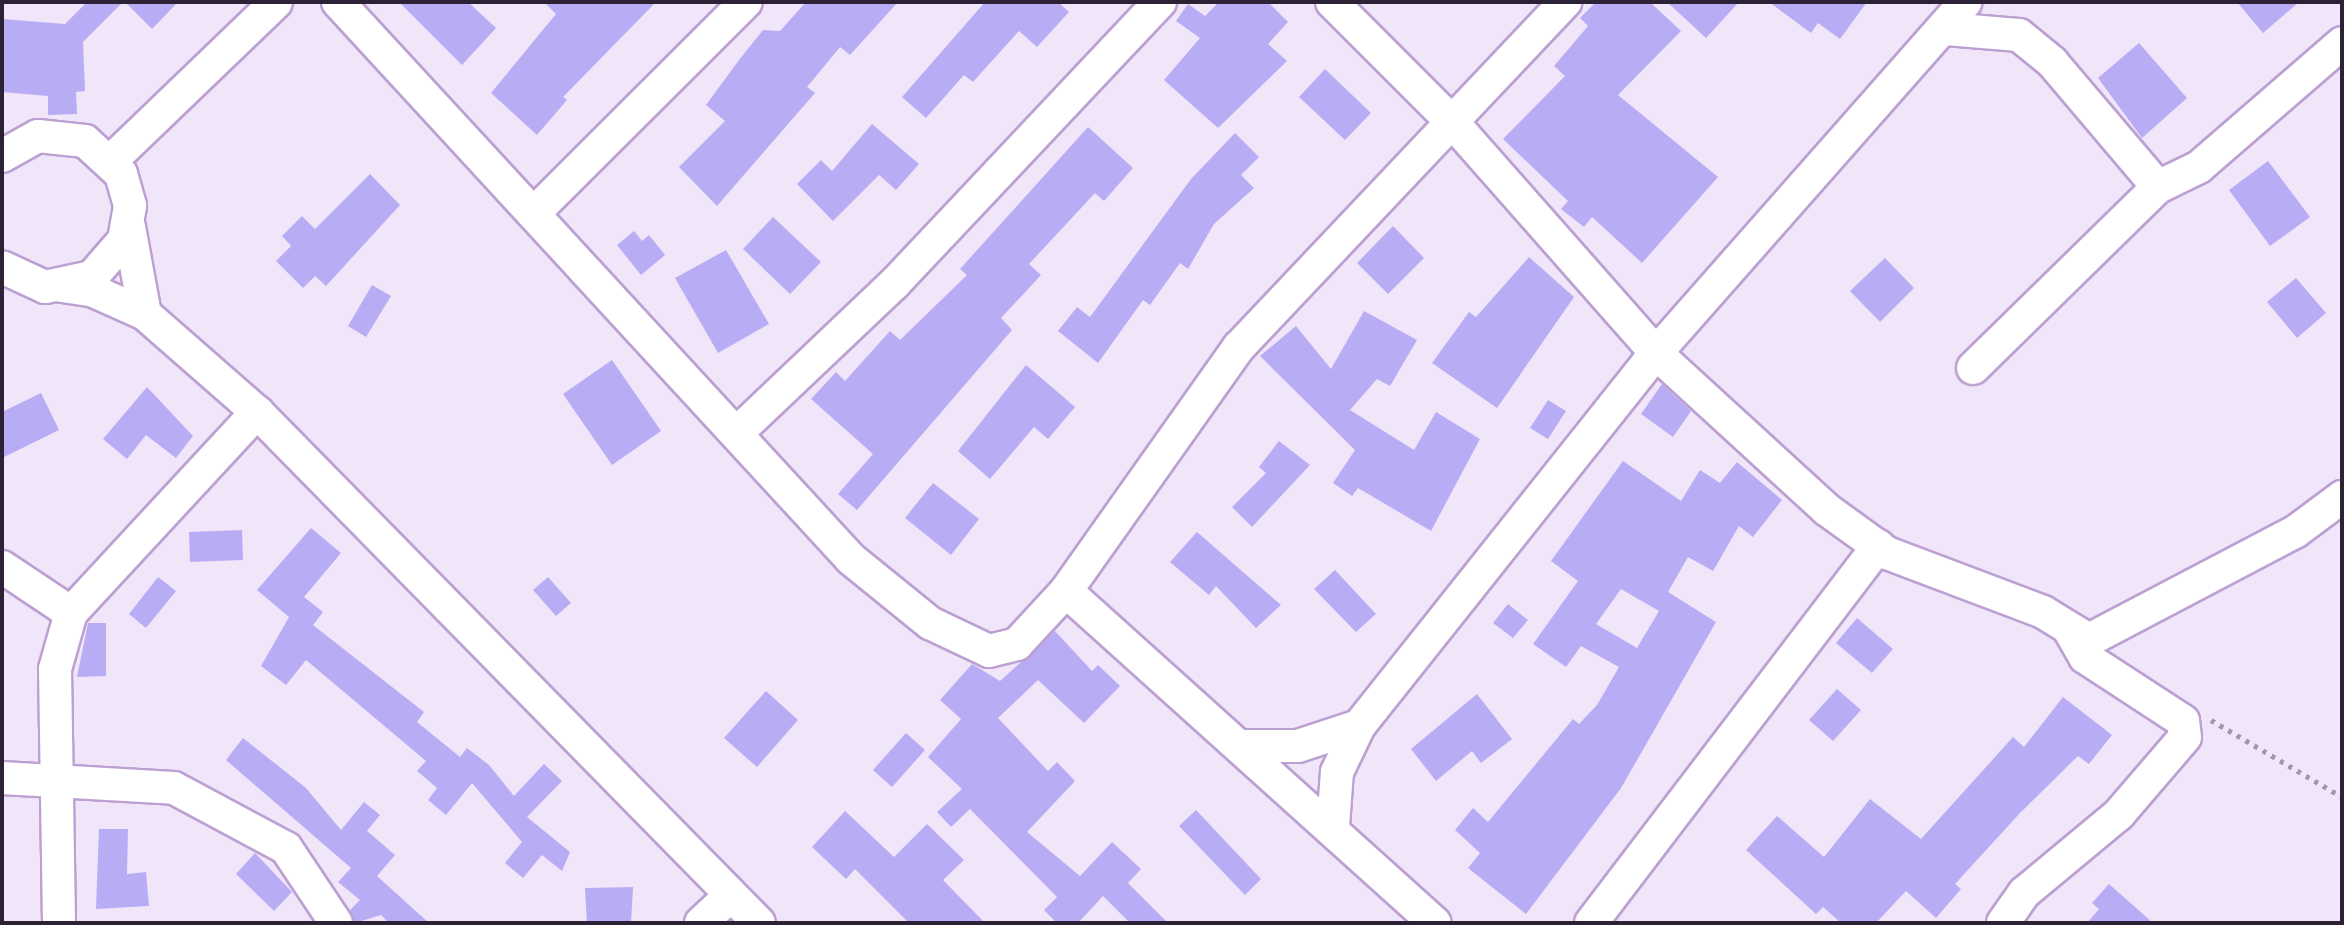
<!DOCTYPE html>
<html>
<head>
<meta charset="utf-8">
<style>
	body { margin:0 }
	#map { position:relative; width:2344px; height:925px; overflow:hidden; background:#f1e5fa; font-family:"Fira Sans Condensed",sans-serif }
	div>[style] { position:absolute }
	.building>* { inset:0; background:#b8adf4 }
	.path>* { height:5px; margin-top:-2.5px; transform-origin:0; background:repeating-linear-gradient(90deg,#a296ab 0 4px,transparent 0 10px) }
	.roads { filter:drop-shadow(2px 0 #bda0d2) drop-shadow(-2px 0 #bda0d2) drop-shadow(0 2px #bda0d2) drop-shadow(0 -2px #bda0d2) }
	.minor>* { height:32px; margin:-16px; padding:0 16px; transform-origin:16px; border-radius:16px; background:#fff }
	span { translate:-50% -50%; white-space:nowrap; text-align:center; line-height:1.15; -webkit-text-stroke:6px #f1e5fa; paint-order:stroke }
	.frame { position:absolute; inset:0; border:4px solid #2d2135; pointer-events:none }
</style>
</head>
<body>
<div id="map">
	<div class="building">
		<i style="clip-path:polygon(87px 2px,123px 2px,83px 42px,85px 91px,76px 92px,77px 114px,48px 115px,48px 96px,2px 92px,2px 19px,65px 24px)"></i>
		<i style="clip-path:polygon(125px 2px,178px 2px,152px 29px)"></i>
		<i style="clip-path:polygon(399px 2px,468px 2px,496px 28px,462px 65px)"></i>
		<i style="clip-path:polygon(544px 2px,656px 2px,563px 97px,567px 100px,537px 135px,491px 93px,556px 14px)"></i>
		<i style="clip-path:polygon(806px 2px,898px 2px,850px 55px,840px 47px,807px 87px,815px 93px,717px 206px,679px 167px,725px 121px,706px 105px,739px 60px,763px 30px,780px 31px)"></i>
		<i style="clip-path:polygon(985px 2px,1058px 2px,1069px 12px,1037px 47px,1019px 31px,973px 82px,964px 75px,926px 118px,902px 97px)"></i>
		<i style="clip-path:polygon(1219px 2px,1268px 2px,1288px 22px,1268px 44px,1287px 61px,1218px 128px,1164px 80px,1200px 38px,1176px 21px,1188px 4px,1205px 16px)"></i>
		<i style="clip-path:polygon(1596px 2px,1650px 2px,1681px 31px,1618px 95px,1718px 177px,1642px 263px,1592px 217px,1584px 227px,1561px 209px,1568px 201px,1503px 139px,1565px 76px,1554px 66px,1588px 26px,1580px 18px)"></i>
		<i style="clip-path:polygon(1667px 2px,1739px 2px,1706px 38px)"></i>
		<i style="clip-path:polygon(1769px 2px,1867px 2px,1840px 39px,1818px 23px,1811px 33px)"></i>
		<i style="clip-path:polygon(2237px 2px,2299px 2px,2263px 33px)"></i>
		<i style="clip-path:polygon(2139px 43px,2187px 98px,2142px 138px,2098px 78px)"></i>
		<i style="clip-path:polygon(1325px 69px,1371px 113px,1345px 140px,1299px 97px)"></i>
		<i style="clip-path:polygon(872px 124px,919px 164px,896px 190px,879px 175px,833px 221px,797px 184px,821px 160px,832px 171px)"></i>
		<i style="clip-path:polygon(1088px 127px,1133px 168px,1104px 201px,1095px 193px,1029px 264px,1041px 275px,1001px 318px,1012px 330px,857px 510px,838px 494px,873px 454px,811px 399px,836px 372px,845px 381px,890px 331px,900px 340px,967px 275px,960px 269px)"></i>
		<i style="clip-path:polygon(1235px 133px,1259px 157px,1241px 175px,1254px 188px,1214px 224px,1188px 269px,1180px 263px,1150px 305px,1143px 300px,1098px 363px,1058px 331px,1077px 307px,1090px 317px,1191px 179px)"></i>
		<i style="clip-path:polygon(2268px 161px,2310px 217px,2270px 246px,2229px 190px)"></i>
		<i style="clip-path:polygon(370px 174px,400px 205px,326px 286px,315px 276px,303px 288px,276px 261px,291px 246px,282px 236px,302px 216px,315px 229px)"></i>
		<i style="clip-path:polygon(773px 217px,821px 262px,790px 294px,743px 249px)"></i>
		<i style="clip-path:polygon(1393px 226px,1424px 258px,1388px 294px,1357px 263px)"></i>
		<i style="clip-path:polygon(634px 231px,642px 241px,649px 235px,665px 255px,641px 275px,617px 245px)"></i>
		<i style="clip-path:polygon(726px 250px,769px 324px,718px 353px,675px 278px)"></i>
		<i style="clip-path:polygon(1529px 257px,1574px 297px,1497px 408px,1432px 363px,1469px 312px,1476px 317px)"></i>
		<i style="clip-path:polygon(1885px 258px,1914px 288px,1880px 322px,1850px 291px)"></i>
		<i style="clip-path:polygon(2296px 278px,2326px 313px,2297px 338px,2267px 302px)"></i>
		<i style="clip-path:polygon(372px 285px,391px 296px,366px 337px,348px 326px)"></i>
		<i style="clip-path:polygon(1364px 311px,1417px 340px,1390px 386px,1377px 379px,1350px 410px,1414px 450px,1436px 412px,1480px 439px,1431px 531px,1358px 488px,1352px 496px,1333px 483px,1355px 450px,1260px 356px,1296px 326px,1331px 369px)"></i>
		<i style="clip-path:polygon(612px 360px,661px 431px,612px 465px,563px 394px)"></i>
		<i style="clip-path:polygon(1026px 365px,1075px 407px,1048px 439px,1034px 427px,990px 479px,958px 451px)"></i>
		<i style="clip-path:polygon(1662px 384px,1691px 411px,1673px 437px,1641px 414px)"></i>
		<i style="clip-path:polygon(147px 387px,193px 436px,176px 458px,146px 435px,127px 459px,103px 439px)"></i>
		<i style="clip-path:polygon(41px 393px,59px 430px,2px 458px,2px 412px)"></i>
		<i style="clip-path:polygon(1548px 400px,1566px 411px,1548px 439px,1530px 428px)"></i>
		<i style="clip-path:polygon(1279px 441px,1310px 465px,1252px 527px,1232px 507px,1266px 473px,1259px 467px)"></i>
		<i style="clip-path:polygon(evenodd,1623px 461px,1681px 501px,1700px 470px,1720px 483px,1737px 462px,1782px 500px,1753px 537px,1739px 526px,1713px 571px,1688px 557px,1668px 592px,1716px 622px,1621px 788px,1526px 914px,1468px 868px,1480px 853px,1455px 830px,1473px 808px,1488px 822px,1573px 719px,1579px 724px,1597px 705px,1619px 667px,1581px 646px,1566px 667px,1533px 644px,1578px 581px,1551px 561px,1623px 461px,1621px 589px,1659px 611px,1637px 648px,1596px 624px,1621px 589px)"></i>
		<i style="clip-path:polygon(933px 483px,979px 519px,951px 555px,905px 518px)"></i>
		<i style="clip-path:polygon(311px 528px,341px 553px,304px 597px,323px 612px,313px 625px,424px 712px,417px 722px,460px 757px,467px 748px,489px 765px,514px 796px,544px 764px,562px 781px,527px 817px,570px 852px,562px 871px,542px 855px,523px 878px,505px 863px,522px 842px,472px 783px,446px 815px,428px 800px,437px 788px,417px 771px,426px 761px,306px 660px,286px 685px,261px 666px,289px 617px,257px 590px)"></i>
		<i style="clip-path:polygon(242px 530px,243px 560px,190px 562px,189px 532px)"></i>
		<i style="clip-path:polygon(1197px 532px,1281px 605px,1256px 628px,1216px 586px,1209px 595px,1170px 562px)"></i>
		<i style="clip-path:polygon(1335px 570px,1376px 614px,1356px 632px,1314px 589px)"></i>
		<i style="clip-path:polygon(158px 577px,176px 591px,146px 628px,129px 614px)"></i>
		<i style="clip-path:polygon(548px 577px,571px 603px,556px 616px,533px 590px)"></i>
		<i style="clip-path:polygon(1508px 604px,1528px 620px,1513px 638px,1493px 623px)"></i>
		<i style="clip-path:polygon(1857px 618px,1893px 649px,1872px 673px,1836px 643px)"></i>
		<i style="clip-path:polygon(88px 623px,106px 623px,106px 676px,77px 677px)"></i>
		<i style="clip-path:polygon(1055px 631px,1092px 671px,1098px 665px,1120px 686px,1084px 723px,1038px 680px,998px 718px,1048px 771px,1057px 762px,1075px 781px,1027px 832px,1080px 876px,1112px 842px,1141px 869px,1128px 883px,1168px 923px,1130px 923px,1103px 896px,1078px 923px,1057px 923px,1044px 910px,1057px 897px,970px 809px,951px 827px,937px 812px,962px 789px,928px 757px,961px 719px,940px 700px,972px 664px,1000px 681px)"></i>
		<i style="clip-path:polygon(1837px 689px,1861px 710px,1833px 741px,1809px 720px)"></i>
		<i style="clip-path:polygon(766px 691px,798px 720px,757px 767px,724px 738px)"></i>
		<i style="clip-path:polygon(1477px 694px,1512px 739px,1481px 763px,1472px 751px,1436px 781px,1411px 749px)"></i>
		<i style="clip-path:polygon(2063px 697px,2112px 735px,2089px 764px,2078px 756px,2020px 813px,1955px 884px,1961px 889px,1936px 918px,1906px 891px,1876px 923px,1841px 923px,1823px 907px,1816px 914px,1746px 850px,1777px 816px,1824px 857px,1870px 799px,1921px 839px,2013px 737px,2024px 747px)"></i>
		<i style="clip-path:polygon(906px 733px,925px 750px,892px 787px,873px 770px)"></i>
		<i style="clip-path:polygon(243px 738px,306px 788px,341px 830px,364px 802px,380px 815px,367px 831px,395px 855px,377px 876px,429px 923px,389px 923px,381px 915px,355px 923px,350px 910px,360px 900px,338px 882px,351px 868px,226px 760px)"></i>
		<i style="clip-path:polygon(1196px 810px,1261px 879px,1245px 895px,1179px 826px)"></i>
		<i style="clip-path:polygon(845px 811px,894px 857px,927px 824px,964px 860px,943px 880px,985px 923px,909px 923px,855px 869px,846px 879px,812px 847px)"></i>
		<i style="clip-path:polygon(99px 829px,128px 829px,127px 874px,146px 872px,149px 906px,96px 909px)"></i>
		<i style="clip-path:polygon(255px 853px,292px 892px,274px 911px,236px 874px)"></i>
		<i style="clip-path:polygon(2109px 884px,2153px 923px,2087px 923px,2099px 909px,2092px 903px)"></i>
		<i style="clip-path:polygon(633px 887px,631px 923px,587px 923px,585px 888px)"></i>
	</div>
	<div class="path">
		<i style="left:2211px;top:720px;width:152px;rotate:30.4deg"></i>
	</div>
	<div class="roads">
		<div class="minor">
			<i style="left:338px;top:2px;width:757px;rotate:47.35deg"></i>
			<i style="left:851px;top:559px;width:102px;rotate:39deg"></i>
			<i style="left:930px;top:623px;width:65px;rotate:25.4deg"></i>
			<i style="left:989px;top:651px;width:29px;rotate:-14deg"></i>
			<i style="left:1017px;top:644px;width:72px;rotate:-47.2deg"></i>
			<i style="left:1066px;top:591px;width:299px;rotate:-54.7deg"></i>
			<i style="left:1239px;top:347px;width:475px;rotate:-46.6deg"></i>
			<i style="left:1332px;top:2px;width:174px;rotate:45deg"></i>
			<i style="left:1455px;top:125px;width:304px;rotate:48.6deg"></i>
			<i style="left:1656px;top:353px;width:231px;rotate:42.5deg"></i>
			<i style="left:1826px;top:509px;width:75px;rotate:35.8deg"></i>
			<i style="left:1887px;top:553px;width:167px;rotate:20.7deg"></i>
			<i style="left:2043px;top:612px;width:54px;rotate:31.3deg"></i>
			<i style="left:2089px;top:640px;width:233px;rotate:-27.7deg"></i>
			<i style="left:2295px;top:532px;width:59px;rotate:-36.7deg"></i>
			<i style="left:1946px;top:29px;width:73px;rotate:4.7deg"></i>
			<i style="left:2019px;top:35px;width:43px;rotate:39.3deg"></i>
			<i style="left:2052px;top:62px;width:164px;rotate:49.7deg"></i>
			<i style="left:2158px;top:187px;width:46px;rotate:-26deg"></i>
			<i style="left:2199px;top:167px;width:189px;rotate:-40.9deg"></i>
			<i style="left:2px;top:156px;width:41px;rotate:-29.1deg"></i>
			<i style="left:38px;top:136px;width:47px;rotate:6.1deg"></i>
			<i style="left:85px;top:141px;width:49px;rotate:42.5deg"></i>
			<i style="left:121px;top:174px;width:33px;rotate:74deg"></i>
			<i style="left:130px;top:206px;width:35px;rotate:100deg"></i>
			<i style="left:124px;top:240px;width:49px;rotate:130.9deg"></i>
			<i style="left:92px;top:277px;width:48px;rotate:168deg"></i>
			<i style="left:45px;top:287px;width:47px;rotate:-155.1deg"></i>
			<i style="left:111px;top:161px;width:229px;rotate:-43.9deg"></i>
			<i style="left:534px;top:213px;width:299px;rotate:-44.9deg"></i>
			<i style="left:129px;top:227px;width:88px;rotate:79.6deg"></i>
			<i style="left:62px;top:286px;width:29px;rotate:8deg"></i>
			<i style="left:91px;top:290px;width:59px;rotate:24deg"></i>
			<i style="left:145px;top:314px;width:149px;rotate:41.2deg"></i>
			<i style="left:257px;top:412px;width:716px;rotate:45.51deg"></i>
			<i style="left:1973px;top:368px;width:259px;rotate:-44.4deg"></i>
			<i style="left:739px;top:431px;width:214px;rotate:-43.5deg"></i>
			<i style="left:894px;top:284px;width:388px;rotate:-46.7deg"></i>
			<i style="left:2px;top:567px;width:83px;rotate:33.7deg"></i>
			<i style="left:1066px;top:591px;width:496px;rotate:42deg"></i>
			<i style="left:1247px;top:746px;width:51px"></i>
			<i style="left:1298px;top:746px;width:64px;rotate:-18.2deg"></i>
			<i style="left:2px;top:778px;width:172px;rotate:3.3deg"></i>
			<i style="left:174px;top:788px;width:127px;rotate:28.2deg"></i>
			<i style="left:286px;top:848px;width:90px;rotate:56.3deg"></i>
			<i style="left:1333px;top:826px;width:54px;rotate:-85.8deg"></i>
			<i style="left:1337px;top:772px;width:51px;rotate:-64.4deg"></i>
			<i style="left:1359px;top:726px;width:477px;rotate:-51.5deg"></i>
			<i style="left:1656px;top:353px;width:468px;rotate:-48.6deg"></i>
			<i style="left:59px;top:923px;width:254px;rotate:-90.9deg"></i>
			<i style="left:55px;top:669px;width:58px;rotate:-74.1deg"></i>
			<i style="left:71px;top:613px;width:274px;rotate:-47.2deg"></i>
			<i style="left:701px;top:923px;width:41px;rotate:-43deg"></i>
			<i style="left:1591px;top:923px;width:474px;rotate:-52.7deg"></i>
			<i style="left:2003px;top:923px;width:37px;rotate:-55deg"></i>
			<i style="left:2024px;top:893px;width:124px;rotate:-39.7deg"></i>
			<i style="left:2119px;top:814px;width:101px;rotate:-49.4deg"></i>
			<i style="left:2185px;top:737px;width:16px;rotate:-97deg"></i>
			<i style="left:2183px;top:721px;width:117px;rotate:-146.9deg"></i>
			<i style="left:2085px;top:657px;width:32px;rotate:-120deg"></i>
		</div>
	</div>
	<div class="frame"></div>
</div>
</body>
</html>
